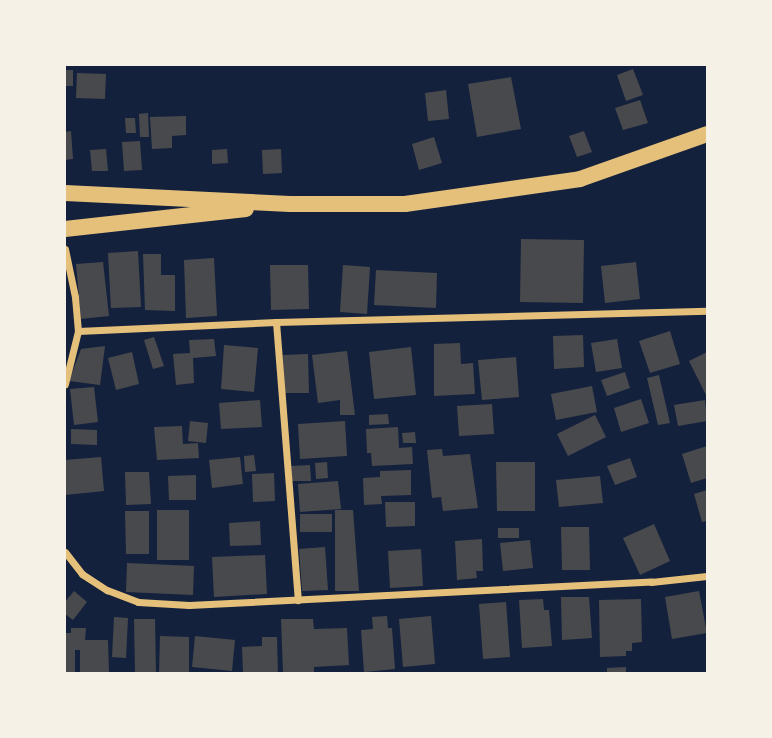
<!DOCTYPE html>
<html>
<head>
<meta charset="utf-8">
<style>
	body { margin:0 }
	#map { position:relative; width:772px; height:738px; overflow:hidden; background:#14213d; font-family:"Zilla Slab",serif }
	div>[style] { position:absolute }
	.building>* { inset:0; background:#48494c }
	.minor>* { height:7px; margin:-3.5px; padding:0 3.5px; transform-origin:3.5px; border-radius:3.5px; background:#e5c07b }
	.primary>* { height:16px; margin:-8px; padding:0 8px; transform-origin:8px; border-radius:8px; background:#e5c07b }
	span { translate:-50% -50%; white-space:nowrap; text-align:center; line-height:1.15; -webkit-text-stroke:7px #f6f1e7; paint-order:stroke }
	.frame { position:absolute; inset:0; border:66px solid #f6f1e7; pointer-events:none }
</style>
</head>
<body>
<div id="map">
	<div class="building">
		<i style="clip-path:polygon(633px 69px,643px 95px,626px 101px,617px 75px)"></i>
		<i style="clip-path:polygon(65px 70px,73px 70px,73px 86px,65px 86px)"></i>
		<i style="clip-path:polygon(77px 73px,106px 74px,105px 99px,76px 98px)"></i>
		<i style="clip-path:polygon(511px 77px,521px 129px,477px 137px,468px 84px)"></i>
		<i style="clip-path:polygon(446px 90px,449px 119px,428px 121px,425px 93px)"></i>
		<i style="clip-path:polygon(640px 100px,648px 123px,623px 130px,615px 108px)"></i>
		<i style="clip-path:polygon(148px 113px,149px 137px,140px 137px,139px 114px)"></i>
		<i style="clip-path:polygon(186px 116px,186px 135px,172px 136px,172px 148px,152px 149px,150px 117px)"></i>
		<i style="clip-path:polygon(125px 118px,135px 118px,136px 133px,126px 133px)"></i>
		<i style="clip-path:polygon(71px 131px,73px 159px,65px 160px,65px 132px)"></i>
		<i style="clip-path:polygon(584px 131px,592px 152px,577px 157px,569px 136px)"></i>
		<i style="clip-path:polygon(434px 137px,442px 163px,419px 170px,412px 144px)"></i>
		<i style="clip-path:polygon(140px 141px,142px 170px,124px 171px,122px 142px)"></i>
		<i style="clip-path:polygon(106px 149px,108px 171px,92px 171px,90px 150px)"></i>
		<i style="clip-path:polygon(227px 149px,228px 163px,212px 164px,212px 150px)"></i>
		<i style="clip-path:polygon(281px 149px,282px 173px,263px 174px,262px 150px)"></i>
		<i style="clip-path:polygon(521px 239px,584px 240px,583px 303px,520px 302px)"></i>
		<i style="clip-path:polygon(138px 251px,141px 307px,111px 308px,108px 253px)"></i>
		<i style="clip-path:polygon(143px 254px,161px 254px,161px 275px,175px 275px,175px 311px,145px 310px)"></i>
		<i style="clip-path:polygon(214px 258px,217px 316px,186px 318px,184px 260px)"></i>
		<i style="clip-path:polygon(103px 262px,109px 316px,81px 319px,76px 264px)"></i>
		<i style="clip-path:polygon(636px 262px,640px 299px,605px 303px,601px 266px)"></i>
		<i style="clip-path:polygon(270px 265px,308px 265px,309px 309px,271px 310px)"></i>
		<i style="clip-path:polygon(343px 265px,370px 267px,367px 314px,340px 312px)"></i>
		<i style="clip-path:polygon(376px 270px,437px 273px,436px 308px,374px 305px)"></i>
		<i style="clip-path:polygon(670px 331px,680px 364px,650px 373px,639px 341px)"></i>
		<i style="clip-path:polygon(583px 335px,584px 367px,554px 369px,553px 336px)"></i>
		<i style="clip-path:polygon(154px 337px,164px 366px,153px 369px,144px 340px)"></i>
		<i style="clip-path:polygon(214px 339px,216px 356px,193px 358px,194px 383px,176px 385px,173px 354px,190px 353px,189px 340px)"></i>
		<i style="clip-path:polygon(617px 339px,622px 368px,596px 372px,591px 343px)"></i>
		<i style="clip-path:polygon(460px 343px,461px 364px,473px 363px,475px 394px,434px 396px,434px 344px)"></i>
		<i style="clip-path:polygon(224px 345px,258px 348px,254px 392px,221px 389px)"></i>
		<i style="clip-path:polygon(105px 346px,100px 385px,69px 381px,81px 349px)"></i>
		<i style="clip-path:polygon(411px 347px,416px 395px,374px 399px,369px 352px)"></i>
		<i style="clip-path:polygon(347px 351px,355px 415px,340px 415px,340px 400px,318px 403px,312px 355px)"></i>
		<i style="clip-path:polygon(132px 352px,139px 384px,116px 390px,108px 358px)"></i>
		<i style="clip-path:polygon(707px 352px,707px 397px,689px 361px)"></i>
		<i style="clip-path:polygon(308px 354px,309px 393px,284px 393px,283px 355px)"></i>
		<i style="clip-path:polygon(516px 357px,519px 397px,482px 400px,478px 360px)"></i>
		<i style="clip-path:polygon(625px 372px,630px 388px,607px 396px,601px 380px)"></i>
		<i style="clip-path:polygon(659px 375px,670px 423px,658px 425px,647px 378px)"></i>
		<i style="clip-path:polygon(592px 386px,597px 412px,556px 420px,551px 394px)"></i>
		<i style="clip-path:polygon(94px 387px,98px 422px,74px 425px,70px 389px)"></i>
		<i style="clip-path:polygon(641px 399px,649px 423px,621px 432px,614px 408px)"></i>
		<i style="clip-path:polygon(260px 400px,262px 427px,221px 429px,219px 403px)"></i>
		<i style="clip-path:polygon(705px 400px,707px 421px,678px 426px,674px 405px)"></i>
		<i style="clip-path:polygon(492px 404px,494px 434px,459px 436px,457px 406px)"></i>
		<i style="clip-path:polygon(388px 414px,389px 424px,369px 425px,369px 415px)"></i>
		<i style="clip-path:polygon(595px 415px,606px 437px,568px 456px,557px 434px)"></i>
		<i style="clip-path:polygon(190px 421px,208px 423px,206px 443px,188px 441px)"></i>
		<i style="clip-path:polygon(345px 421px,347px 456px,300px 459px,298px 424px)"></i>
		<i style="clip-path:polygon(182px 426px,183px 444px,198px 443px,199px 458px,157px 460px,154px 427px)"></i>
		<i style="clip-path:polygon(398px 427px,399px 448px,412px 447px,413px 464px,372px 466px,371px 453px,367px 453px,366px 429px)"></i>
		<i style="clip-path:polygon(71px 429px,97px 430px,97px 445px,71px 444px)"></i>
		<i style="clip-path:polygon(415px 432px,416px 443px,403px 443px,402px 433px)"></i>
		<i style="clip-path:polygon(707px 446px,707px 478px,691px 483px,682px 454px)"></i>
		<i style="clip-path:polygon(442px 449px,443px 456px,470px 454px,478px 508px,443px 511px,441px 497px,432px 498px,427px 450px)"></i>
		<i style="clip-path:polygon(254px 455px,256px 471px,245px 472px,244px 456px)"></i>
		<i style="clip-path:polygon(101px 457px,104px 491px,65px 495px,65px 460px)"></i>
		<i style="clip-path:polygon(240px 457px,243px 484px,212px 488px,209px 460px)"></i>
		<i style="clip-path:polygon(630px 458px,637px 477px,615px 485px,607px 466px)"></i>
		<i style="clip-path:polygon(327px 462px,328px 478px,316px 479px,315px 463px)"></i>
		<i style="clip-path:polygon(496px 462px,535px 462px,535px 511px,497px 511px)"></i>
		<i style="clip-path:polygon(310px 465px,311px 481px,292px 481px,291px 466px)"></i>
		<i style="clip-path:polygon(411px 470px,411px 495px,381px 496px,382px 504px,364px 505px,363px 478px,380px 477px,380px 471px)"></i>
		<i style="clip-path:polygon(125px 472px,149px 472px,151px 504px,126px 505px)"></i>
		<i style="clip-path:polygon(274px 473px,275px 501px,253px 502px,252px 474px)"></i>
		<i style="clip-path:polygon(196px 475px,196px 500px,169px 500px,168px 476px)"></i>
		<i style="clip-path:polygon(600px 476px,603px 503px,559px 507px,556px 480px)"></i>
		<i style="clip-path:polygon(338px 481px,341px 509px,300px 512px,298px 484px)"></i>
		<i style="clip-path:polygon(707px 490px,707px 521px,702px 522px,694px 494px)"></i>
		<i style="clip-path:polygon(385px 502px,415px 502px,415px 526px,386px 527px)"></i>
		<i style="clip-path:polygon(157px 510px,189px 510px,189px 560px,157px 560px)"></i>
		<i style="clip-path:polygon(335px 510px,353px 510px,359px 591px,335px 591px)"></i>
		<i style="clip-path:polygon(125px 511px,149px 511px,149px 554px,126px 554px)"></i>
		<i style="clip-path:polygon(300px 514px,332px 514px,332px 532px,300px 532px)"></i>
		<i style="clip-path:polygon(260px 521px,261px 545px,230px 546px,229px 523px)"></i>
		<i style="clip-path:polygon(654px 524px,670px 561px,640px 575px,623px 538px)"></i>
		<i style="clip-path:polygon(561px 527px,589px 527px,590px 570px,562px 570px)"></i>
		<i style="clip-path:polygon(498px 528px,519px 528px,519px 538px,498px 538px)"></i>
		<i style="clip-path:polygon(482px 539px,483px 571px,476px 571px,477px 578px,457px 580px,455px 541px)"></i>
		<i style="clip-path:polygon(530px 540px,533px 568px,503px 571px,500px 543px)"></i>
		<i style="clip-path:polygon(325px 547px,328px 590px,302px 591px,299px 549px)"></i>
		<i style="clip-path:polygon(421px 549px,423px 586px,390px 588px,388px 551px)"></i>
		<i style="clip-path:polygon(265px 555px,267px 594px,214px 597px,212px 557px)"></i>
		<i style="clip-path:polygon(127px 563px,194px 566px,193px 595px,126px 592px)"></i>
		<i style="clip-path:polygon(74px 591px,87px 602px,73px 620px,65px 614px,65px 602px)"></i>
		<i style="clip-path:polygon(699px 591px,707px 633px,672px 639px,665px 597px)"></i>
		<i style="clip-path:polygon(561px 597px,589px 597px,592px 638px,562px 640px)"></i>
		<i style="clip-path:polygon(543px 599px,544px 610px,549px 610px,552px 646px,522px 648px,519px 600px)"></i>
		<i style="clip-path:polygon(641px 599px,642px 642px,632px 643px,632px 651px,626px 651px,626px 656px,600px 657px,599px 600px)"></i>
		<i style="clip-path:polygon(506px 602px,510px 657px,483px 659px,479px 604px)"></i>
		<i style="clip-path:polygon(387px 616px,388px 628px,392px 628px,395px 669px,364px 672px,361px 630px,373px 629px,372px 617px)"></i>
		<i style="clip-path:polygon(431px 616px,435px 664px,403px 667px,399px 619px)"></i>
		<i style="clip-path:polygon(114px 617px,128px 618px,126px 658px,112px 657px)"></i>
		<i style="clip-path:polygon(134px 619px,155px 619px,156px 673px,135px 673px)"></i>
		<i style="clip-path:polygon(281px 619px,313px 619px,314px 629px,347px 628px,349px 665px,314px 667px,314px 673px,283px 673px)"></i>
		<i style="clip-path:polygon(71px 628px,86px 628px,85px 640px,108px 640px,109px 673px,80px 673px,80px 650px,75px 650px,75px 673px,65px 673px,65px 633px,71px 633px)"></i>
		<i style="clip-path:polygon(160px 636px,189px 637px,189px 673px,159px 673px)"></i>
		<i style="clip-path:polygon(195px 636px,235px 640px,232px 671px,192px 667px)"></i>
		<i style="clip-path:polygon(262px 637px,277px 637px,278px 673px,243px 673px,242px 647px,262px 646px)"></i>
		<i style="clip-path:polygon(626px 667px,626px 673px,607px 673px,607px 668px)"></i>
	</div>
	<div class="minor">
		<i style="left:65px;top:249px;width:49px;rotate:78.2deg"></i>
		<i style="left:75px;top:297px;width:34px;rotate:85deg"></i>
		<i style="left:78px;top:331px;width:55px;rotate:103.8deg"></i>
		<i style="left:276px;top:322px;width:279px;rotate:85.5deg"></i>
		<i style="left:78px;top:331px;width:198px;rotate:-2.6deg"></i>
		<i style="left:276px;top:322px;width:431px;rotate:-1.5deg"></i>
		<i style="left:65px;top:552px;width:28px;rotate:52deg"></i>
		<i style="left:82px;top:574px;width:30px;rotate:33deg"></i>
		<i style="left:107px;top:590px;width:33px;rotate:21deg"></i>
		<i style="left:138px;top:602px;width:51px;rotate:3.4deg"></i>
		<i style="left:189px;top:605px;width:463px;rotate:-2.9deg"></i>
		<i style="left:651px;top:582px;width:56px;rotate:-6.1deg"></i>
	</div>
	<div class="primary">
		<i style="left:65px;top:193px;width:225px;rotate:2.8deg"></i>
		<i style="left:290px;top:204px;width:115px"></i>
		<i style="left:405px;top:204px;width:177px;rotate:-8.1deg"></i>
		<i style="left:580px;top:179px;width:135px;rotate:-19.5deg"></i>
		<i style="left:65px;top:229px;width:182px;rotate:-6.3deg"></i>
	</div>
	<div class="frame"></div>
</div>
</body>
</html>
